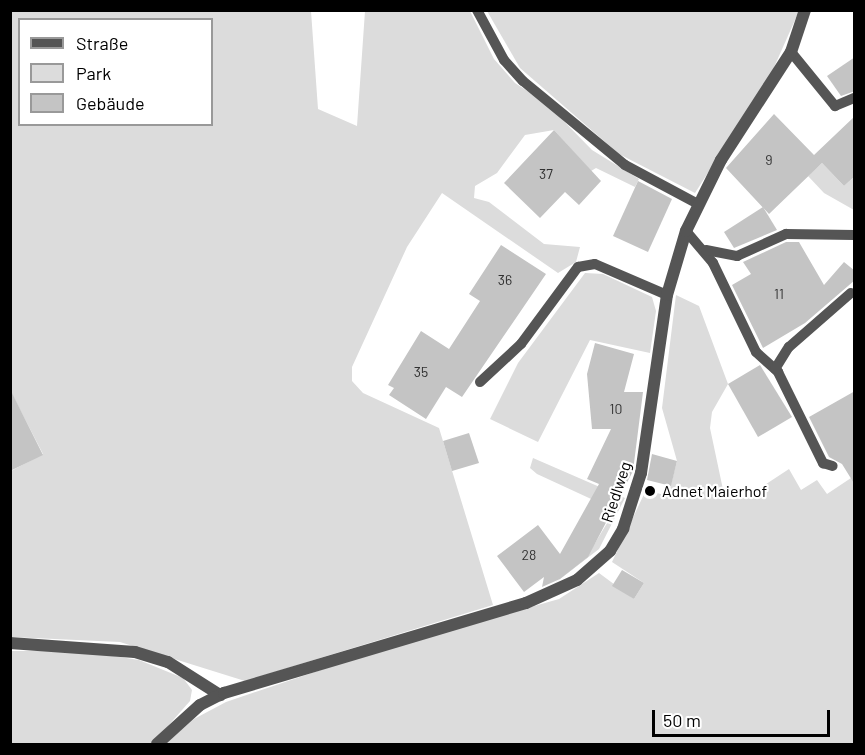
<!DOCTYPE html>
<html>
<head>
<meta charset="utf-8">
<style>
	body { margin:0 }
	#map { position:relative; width:865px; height:755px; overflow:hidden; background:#fff; font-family:Barlow,sans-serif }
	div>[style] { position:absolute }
	.green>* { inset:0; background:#dcdcdc }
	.building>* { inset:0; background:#c4c4c4 }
	.service>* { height:10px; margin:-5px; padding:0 5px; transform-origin:5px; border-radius:5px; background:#555 }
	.minor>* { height:12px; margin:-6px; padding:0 6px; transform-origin:6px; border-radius:6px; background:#555 }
	.tertiary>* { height:12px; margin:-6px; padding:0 6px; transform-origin:6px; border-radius:6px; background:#555 }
	.dots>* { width:16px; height:16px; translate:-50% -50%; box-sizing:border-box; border:3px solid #fff; border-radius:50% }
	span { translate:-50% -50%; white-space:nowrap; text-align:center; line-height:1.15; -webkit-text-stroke:4.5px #fff; paint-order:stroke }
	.number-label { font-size:14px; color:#313131 }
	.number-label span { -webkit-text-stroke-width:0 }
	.poi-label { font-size:16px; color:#000 }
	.left { translate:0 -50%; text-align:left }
	.street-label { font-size:16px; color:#000 }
	.frame { position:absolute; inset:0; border:12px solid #000; pointer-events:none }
	.legend { position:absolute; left:18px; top:18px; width:195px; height:108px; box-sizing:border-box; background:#fff; border:2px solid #999; margin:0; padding:8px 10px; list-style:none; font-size:18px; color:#000 }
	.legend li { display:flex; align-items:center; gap:12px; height:30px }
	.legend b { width:30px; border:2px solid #999 }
	.scale { position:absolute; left:652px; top:710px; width:178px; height:27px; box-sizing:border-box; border:3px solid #000; border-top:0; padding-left:8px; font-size:18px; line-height:21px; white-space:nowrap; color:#000; -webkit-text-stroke:4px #fff; paint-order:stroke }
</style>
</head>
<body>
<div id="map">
	<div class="green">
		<i style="clip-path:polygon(evenodd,11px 11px,311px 11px,318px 109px,357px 126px,365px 11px,470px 11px,494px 59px,515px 83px,546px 103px,592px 150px,639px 179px,635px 187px,596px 168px,591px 171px,554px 130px,525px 135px,497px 173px,475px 186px,474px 198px,489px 202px,544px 244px,580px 247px,576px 262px,558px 273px,442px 193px,407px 247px,352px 367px,352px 381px,363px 393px,439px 428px,493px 605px,245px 681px,120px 642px,11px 637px,11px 471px,43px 454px,11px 392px,11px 11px,20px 20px,212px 20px,212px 124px,20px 124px,20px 20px)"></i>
		<i style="clip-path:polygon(487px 11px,799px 11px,771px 74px,695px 193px,619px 154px,520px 68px)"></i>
		<i style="clip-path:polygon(822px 163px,844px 186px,854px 177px,854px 210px,824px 193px,808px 176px)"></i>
		<i style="clip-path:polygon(585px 273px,603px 274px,652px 297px,656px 311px,650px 353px,590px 340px,538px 442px,490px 419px,518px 363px)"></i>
		<i style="clip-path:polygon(676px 295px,699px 306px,728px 384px,712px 412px,710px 428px,725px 499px,745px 498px,789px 469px,801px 490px,817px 480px,827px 494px,854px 476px,854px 744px,165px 744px,194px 719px,226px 702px,377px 651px,559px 599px,599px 573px,634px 599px,644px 583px,612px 562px,646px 490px,668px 496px,677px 461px,662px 408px)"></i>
		<i style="clip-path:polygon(533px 458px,625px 498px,599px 549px,551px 586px,586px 558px,615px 510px,537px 474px,530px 468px)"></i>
		<i style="clip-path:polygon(10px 651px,82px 651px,139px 660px,183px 678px,192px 690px,190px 701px,152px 744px,11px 744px)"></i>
	</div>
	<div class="building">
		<i style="clip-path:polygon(855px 57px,855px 91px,841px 96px,827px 76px)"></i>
		<i style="clip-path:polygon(774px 114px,814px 155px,855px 116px,855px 176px,844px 186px,822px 163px,769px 214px,726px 168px)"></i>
		<i style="clip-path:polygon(554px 130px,601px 181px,579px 205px,565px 192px,540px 218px,504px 183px)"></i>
		<i style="clip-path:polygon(638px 181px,672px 199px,648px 252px,613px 236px)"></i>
		<i style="clip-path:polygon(763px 207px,777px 230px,734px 248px,724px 232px)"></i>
		<i style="clip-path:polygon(786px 242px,799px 242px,824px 285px,844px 262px,855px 271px,855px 280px,805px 323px,763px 348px,732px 285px,751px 274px,743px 262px)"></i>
		<i style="clip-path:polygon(501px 245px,546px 274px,462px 397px,446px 387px,426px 419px,389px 395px,394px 388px,388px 385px,421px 331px,449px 349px,480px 301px,469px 294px)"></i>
		<i style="clip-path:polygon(595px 343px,634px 354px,624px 392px,643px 392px,633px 471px,588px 557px,560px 579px,542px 587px,544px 577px,524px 592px,497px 556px,538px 525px,560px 554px,599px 484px,587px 479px,611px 429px,592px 429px,587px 374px)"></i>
		<i style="clip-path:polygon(760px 365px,792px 417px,758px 437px,728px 384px)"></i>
		<i style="clip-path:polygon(10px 389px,43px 455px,10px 471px)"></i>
		<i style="clip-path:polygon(855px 391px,855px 485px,842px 464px,829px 457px,809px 417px)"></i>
		<i style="clip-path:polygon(469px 433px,479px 463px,452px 471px,443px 441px)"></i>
		<i style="clip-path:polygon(652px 454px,677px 461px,671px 486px,647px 480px)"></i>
		<i style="clip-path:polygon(622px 570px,644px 583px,634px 599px,612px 586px)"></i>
	</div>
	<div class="service">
		<i style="left:477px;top:10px;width:57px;rotate:61.6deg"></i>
		<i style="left:504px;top:60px;width:28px;rotate:48deg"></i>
		<i style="left:523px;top:81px;width:132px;rotate:39.5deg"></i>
		<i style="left:625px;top:165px;width:83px;rotate:28.1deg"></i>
		<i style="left:791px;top:52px;width:70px;rotate:50.8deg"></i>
		<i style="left:835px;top:106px;width:21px;rotate:-23deg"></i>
		<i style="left:686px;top:231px;width:42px;rotate:49.8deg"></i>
		<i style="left:713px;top:263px;width:99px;rotate:64.2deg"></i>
		<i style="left:756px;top:352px;width:30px;rotate:42deg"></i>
		<i style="left:778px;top:372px;width:102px;rotate:63.7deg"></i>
		<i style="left:823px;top:463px;width:10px;rotate:17deg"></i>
		<i style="left:706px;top:250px;width:32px;rotate:11deg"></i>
		<i style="left:737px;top:256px;width:54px;rotate:-24.2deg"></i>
		<i style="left:786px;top:234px;width:68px;rotate:0.8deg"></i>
		<i style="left:775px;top:369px;width:26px;rotate:-58deg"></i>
		<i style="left:789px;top:347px;width:82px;rotate:-41.1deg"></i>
		<i style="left:480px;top:382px;width:56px;rotate:-42.8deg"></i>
		<i style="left:521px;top:344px;width:96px;rotate:-53.5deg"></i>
		<i style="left:578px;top:267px;width:17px;rotate:-10deg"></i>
		<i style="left:595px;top:264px;width:78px;rotate:23.3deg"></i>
	</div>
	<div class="minor">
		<i style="left:10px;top:643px;width:125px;rotate:4.1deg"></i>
		<i style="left:135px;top:652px;width:34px;rotate:17deg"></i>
		<i style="left:168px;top:662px;width:62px;rotate:32.4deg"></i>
	</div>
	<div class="tertiary">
		<i style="left:157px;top:744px;width:58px;rotate:-42.2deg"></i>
		<i style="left:200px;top:705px;width:27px;rotate:-27deg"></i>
		<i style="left:224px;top:693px;width:315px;rotate:-16.6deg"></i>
		<i style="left:526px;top:603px;width:56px;rotate:-24.3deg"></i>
		<i style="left:577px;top:580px;width:44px;rotate:-41.3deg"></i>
		<i style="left:610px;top:551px;width:26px;rotate:-59deg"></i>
		<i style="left:623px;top:529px;width:59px;rotate:-72.2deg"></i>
		<i style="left:641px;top:473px;width:180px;rotate:-81.7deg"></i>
		<i style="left:667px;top:295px;width:67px;rotate:-73.5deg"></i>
		<i style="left:686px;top:231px;width:79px;rotate:-63.8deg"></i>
		<i style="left:721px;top:160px;width:129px;rotate:-57.1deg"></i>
		<i style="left:791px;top:52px;width:44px;rotate:-71.6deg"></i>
	</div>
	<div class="dots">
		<i style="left:650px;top:491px;background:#000"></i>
	</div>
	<div class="number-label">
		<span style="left:769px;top:160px">9</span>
		<span style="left:546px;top:174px">37</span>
		<span style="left:505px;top:280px">36</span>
		<span style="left:779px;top:294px">11</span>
		<span style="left:421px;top:372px">35</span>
		<span style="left:616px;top:409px">10</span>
		<span style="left:529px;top:555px">28</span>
	</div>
	<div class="poi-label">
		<span class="left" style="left:662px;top:491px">Adnet Maierhof</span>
	</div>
	<div class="street-label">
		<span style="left:616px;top:492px;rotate:-72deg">Riedlweg</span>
	</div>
	<div class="frame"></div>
	<ul class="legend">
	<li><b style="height:8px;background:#555"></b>Straße</li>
	<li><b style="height:16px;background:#dcdcdc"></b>Park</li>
	<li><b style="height:16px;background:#c4c4c4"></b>Gebäude</li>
	</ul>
	<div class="scale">50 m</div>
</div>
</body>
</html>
